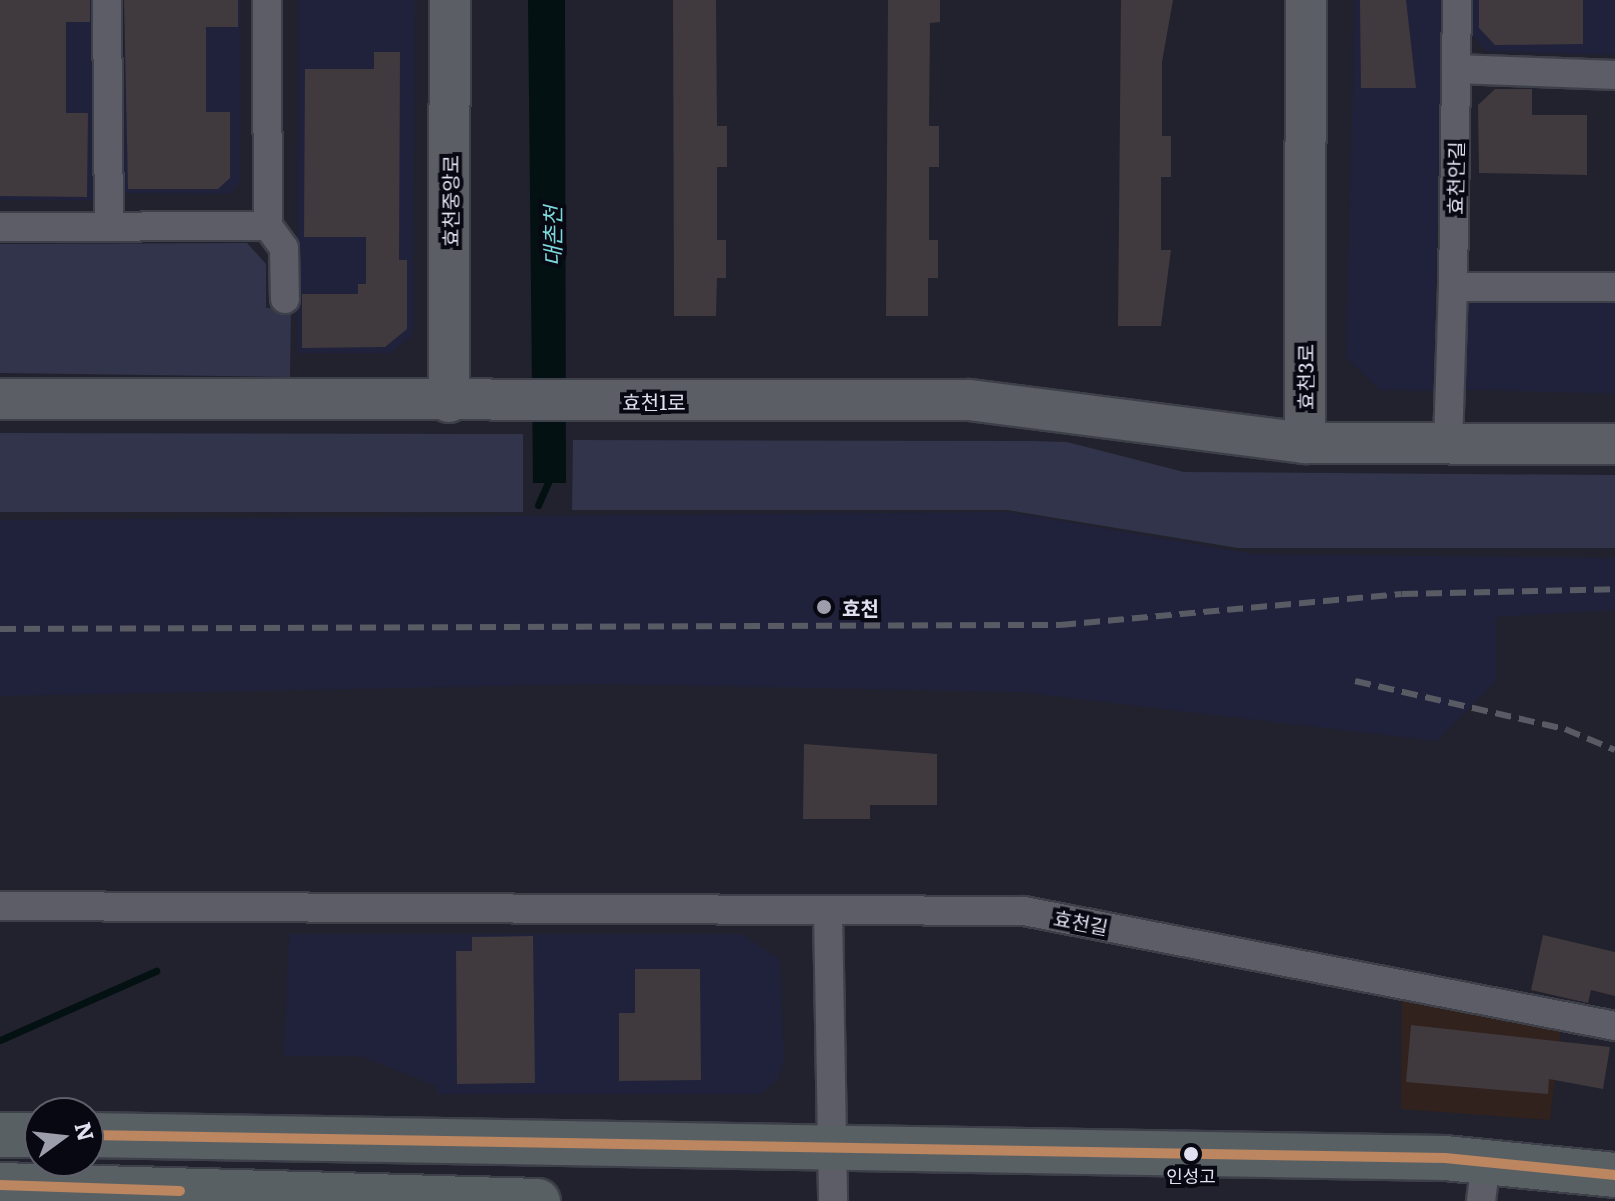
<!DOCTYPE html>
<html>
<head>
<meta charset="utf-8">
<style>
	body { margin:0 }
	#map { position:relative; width:1615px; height:1201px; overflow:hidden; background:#21222d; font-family:Literata,"Noto Sans KR",serif }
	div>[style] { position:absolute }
	.built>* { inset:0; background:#20223b }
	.industrial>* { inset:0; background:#31221d }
	.green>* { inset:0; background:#31344b }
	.water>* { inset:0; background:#041112 }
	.stream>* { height:7px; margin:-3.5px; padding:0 3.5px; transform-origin:3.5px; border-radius:3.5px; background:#041112 }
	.building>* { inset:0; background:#40393e }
	.roads { filter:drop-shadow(2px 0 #3d3f49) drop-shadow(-2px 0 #3d3f49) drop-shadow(0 2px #3d3f49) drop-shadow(0 -2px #3d3f49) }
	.street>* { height:28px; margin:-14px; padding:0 14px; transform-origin:14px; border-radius:14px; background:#5c5d66 }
	.secondary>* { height:40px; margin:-20px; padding:0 20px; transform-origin:20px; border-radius:20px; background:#5b5e64 }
	.primary>* { height:44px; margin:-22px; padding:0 22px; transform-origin:22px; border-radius:22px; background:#596064 }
	.rail>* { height:6px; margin-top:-3px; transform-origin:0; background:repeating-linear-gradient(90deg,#585a64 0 16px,transparent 0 24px) }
	.bus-1>* { height:10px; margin:-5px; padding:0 5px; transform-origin:5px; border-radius:5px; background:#bb8660 }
	.dots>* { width:22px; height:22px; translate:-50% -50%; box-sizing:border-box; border:4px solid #080812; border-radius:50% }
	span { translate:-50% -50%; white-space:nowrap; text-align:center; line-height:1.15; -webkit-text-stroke:8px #080812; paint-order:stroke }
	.bus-label { font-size:18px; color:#dfe1f0 }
	.street-label { font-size:20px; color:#dfe1f0 }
	.poi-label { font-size:20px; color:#dfe1f0; font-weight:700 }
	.left { translate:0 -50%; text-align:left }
	.water-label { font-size:22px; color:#7bd9dc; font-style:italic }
	.north { position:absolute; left:24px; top:1097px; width:80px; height:80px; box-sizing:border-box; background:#080812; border:2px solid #5e5f6b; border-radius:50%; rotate:75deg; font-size:22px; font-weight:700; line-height:32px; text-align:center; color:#dfe1f0 }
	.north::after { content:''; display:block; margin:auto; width:28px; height:36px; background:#9c9eac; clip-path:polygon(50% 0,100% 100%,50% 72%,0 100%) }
</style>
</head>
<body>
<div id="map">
	<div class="built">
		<i style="clip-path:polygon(0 0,100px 0,98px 200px,0 200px)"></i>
		<i style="clip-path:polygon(124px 0,241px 0,240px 183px,229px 194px,123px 193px)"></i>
		<i style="clip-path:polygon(299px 0,415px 0,413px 335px,391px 353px,297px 353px)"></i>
		<i style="clip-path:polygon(1355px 0,1443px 0,1433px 391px,1380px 390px,1346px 357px)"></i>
		<i style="clip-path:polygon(1473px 0,1615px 0,1615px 55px,1486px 51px,1473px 36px)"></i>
		<i style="clip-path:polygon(1471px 298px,1615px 302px,1615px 394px,1452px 389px,1454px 314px)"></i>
		<i style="clip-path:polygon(1008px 512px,1253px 554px,1615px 558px,1615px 610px,1496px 617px,1496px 681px,1437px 741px,1019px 692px,601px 684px,0 696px,0 520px)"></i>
		<i style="clip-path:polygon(289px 934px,742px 934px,780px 960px,784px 1059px,778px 1079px,760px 1094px,437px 1094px,437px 1086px,359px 1056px,284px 1056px)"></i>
	</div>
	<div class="industrial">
		<i style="clip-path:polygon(1402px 1000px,1561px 1027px,1550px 1120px,1401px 1109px)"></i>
	</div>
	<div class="green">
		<i style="clip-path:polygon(247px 243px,266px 264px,266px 308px,291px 309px,290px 377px,0 373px,0 244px)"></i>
		<i style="clip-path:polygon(0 433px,523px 434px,523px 512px,0 512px)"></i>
		<i style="clip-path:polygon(573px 440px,1033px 441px,1067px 442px,1184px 472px,1615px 475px,1615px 548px,1238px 548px,1007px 510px,572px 510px)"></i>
	</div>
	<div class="water">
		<i style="clip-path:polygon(528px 0,565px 0,566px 483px,533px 483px)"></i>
	</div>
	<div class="stream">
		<i style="left:538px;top:505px;width:30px;rotate:-66deg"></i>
		<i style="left:0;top:1040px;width:171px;rotate:-23.9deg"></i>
	</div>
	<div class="building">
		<i style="clip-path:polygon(0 0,90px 0,90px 22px,66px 22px,66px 113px,88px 113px,87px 197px,0 196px)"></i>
		<i style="clip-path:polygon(124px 0,238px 0,238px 27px,206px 27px,206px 112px,230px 112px,230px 178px,218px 189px,128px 189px)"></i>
		<i style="clip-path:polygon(673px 0,716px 0,717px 126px,727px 126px,727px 167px,717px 167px,717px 240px,726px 240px,726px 278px,717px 278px,716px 316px,674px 316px)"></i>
		<i style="clip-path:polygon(888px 0,940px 0,940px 22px,930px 23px,929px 126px,939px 126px,939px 167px,929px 167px,929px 240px,938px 240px,938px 278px,928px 278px,928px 316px,886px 316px)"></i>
		<i style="clip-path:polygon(1121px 0,1173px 0,1162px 62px,1162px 136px,1171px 136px,1171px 177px,1161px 177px,1161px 250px,1171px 250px,1161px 326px,1118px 326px)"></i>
		<i style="clip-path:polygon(1360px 0,1406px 0,1416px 88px,1361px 88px)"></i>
		<i style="clip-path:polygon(1479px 0,1583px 0,1583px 44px,1495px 45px,1479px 28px)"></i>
		<i style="clip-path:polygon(374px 52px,400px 52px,399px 260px,407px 260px,407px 329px,385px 347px,302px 348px,302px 294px,358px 294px,358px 284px,366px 284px,366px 237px,304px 237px,305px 69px,374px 69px)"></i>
		<i style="clip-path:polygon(1495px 89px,1532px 89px,1532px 115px,1587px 115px,1587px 175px,1479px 173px,1478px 105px)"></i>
		<i style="clip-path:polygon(804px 744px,937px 754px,937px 805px,870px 805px,870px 819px,803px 819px)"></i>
		<i style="clip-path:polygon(1543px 935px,1615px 952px,1615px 996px,1591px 990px,1588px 1003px,1531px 990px)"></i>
		<i style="clip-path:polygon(533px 936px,535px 1083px,457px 1084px,456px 951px,472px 951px,472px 937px)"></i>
		<i style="clip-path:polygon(635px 969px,700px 969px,701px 1080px,619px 1081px,619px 1013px,635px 1013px)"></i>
		<i style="clip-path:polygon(1411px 1025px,1610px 1047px,1603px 1089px,1549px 1079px,1548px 1094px,1406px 1082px)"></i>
	</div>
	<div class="roads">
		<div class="street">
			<i style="left:107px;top:0;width:227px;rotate:89.5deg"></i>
			<i style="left:1457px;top:0;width:287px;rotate:90.8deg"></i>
			<i style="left:1453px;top:287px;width:162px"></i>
			<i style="left:1457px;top:69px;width:158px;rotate:2.2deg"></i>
			<i style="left:268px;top:226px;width:27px;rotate:54deg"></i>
			<i style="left:284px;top:248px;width:51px;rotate:88.9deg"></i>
			<i style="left:0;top:227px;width:268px;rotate:-0.2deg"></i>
			<i style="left:268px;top:226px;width:226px;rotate:-90.3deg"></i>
			<i style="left:1448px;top:444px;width:157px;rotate:-88.2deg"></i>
			<i style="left:0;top:906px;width:1024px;rotate:0.28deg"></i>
			<i style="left:1024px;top:911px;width:602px;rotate:11.01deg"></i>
			<i style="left:828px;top:910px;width:291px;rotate:89deg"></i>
			<i style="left:1481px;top:1201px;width:40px;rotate:-82.9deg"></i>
		</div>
		<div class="secondary">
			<i style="left:0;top:399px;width:969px;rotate:0.06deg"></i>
			<i style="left:969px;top:400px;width:339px;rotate:7.3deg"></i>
			<i style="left:1305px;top:443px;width:310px;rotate:0.2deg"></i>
			<i style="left:449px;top:402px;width:402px;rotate:-89.9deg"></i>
			<i style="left:1305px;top:443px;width:443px;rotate:-89.9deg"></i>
		</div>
		<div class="primary">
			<i style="left:0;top:1135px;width:40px"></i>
			<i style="left:88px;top:1135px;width:1357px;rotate:0.97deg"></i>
			<i style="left:1445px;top:1158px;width:171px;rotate:5.7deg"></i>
			<i style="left:0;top:1185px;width:538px;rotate:1.7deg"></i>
		</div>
	</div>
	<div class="rail">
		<i style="left:0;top:629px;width:1060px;rotate:-0.22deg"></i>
		<i style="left:1060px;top:625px;width:343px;rotate:-5.2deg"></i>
		<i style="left:1402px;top:594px;width:213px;rotate:-1.3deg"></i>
		<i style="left:1355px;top:681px;width:215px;rotate:12.9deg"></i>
		<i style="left:1565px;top:729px;width:54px;rotate:22.8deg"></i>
	</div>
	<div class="bus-1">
		<i style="left:88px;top:1135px;width:1357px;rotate:0.97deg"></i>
		<i style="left:1445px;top:1158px;width:171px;rotate:5.7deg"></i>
		<i style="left:0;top:1185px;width:180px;rotate:1.9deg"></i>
	</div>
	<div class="dots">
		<i style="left:824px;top:607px;background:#9c9eac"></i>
		<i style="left:1191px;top:1154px;background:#dfe1f0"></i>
	</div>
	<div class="bus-label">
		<span style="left:1191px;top:1176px">인성고</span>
	</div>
	<div class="street-label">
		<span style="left:1455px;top:178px;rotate:-89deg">효천안길</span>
		<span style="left:450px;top:201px;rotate:-90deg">효천중앙로</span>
		<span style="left:1305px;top:377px;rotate:-90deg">효천3로</span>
		<span style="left:654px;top:401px">효천1로</span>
		<span style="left:1081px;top:922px;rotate:11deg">효천길</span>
	</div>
	<div class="poi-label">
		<span class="left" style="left:842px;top:607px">효천</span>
	</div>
	<div class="water-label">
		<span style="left:552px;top:236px;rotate:-90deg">대촌천</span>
	</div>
	<div class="north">N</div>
</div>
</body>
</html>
